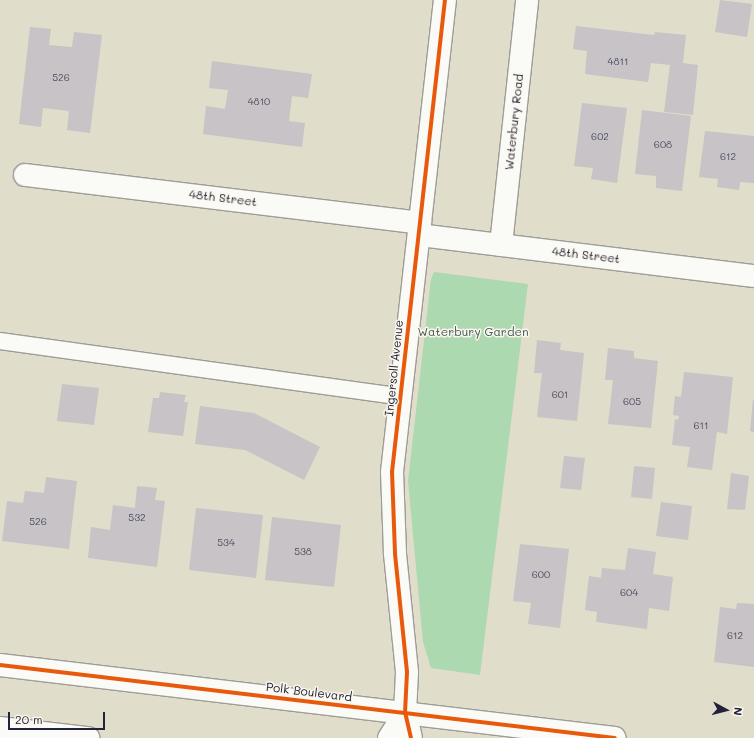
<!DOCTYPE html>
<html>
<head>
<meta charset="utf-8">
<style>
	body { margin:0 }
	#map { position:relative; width:754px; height:738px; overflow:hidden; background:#e0ddcb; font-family:Mali,sans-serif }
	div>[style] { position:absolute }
	.green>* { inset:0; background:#acd9af }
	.building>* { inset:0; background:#c7c3c6 }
	.roads { filter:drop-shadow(1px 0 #9e9c95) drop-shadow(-1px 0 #9e9c95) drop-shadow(0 1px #9e9c95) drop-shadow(0 -1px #9e9c95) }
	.service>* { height:16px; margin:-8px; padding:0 8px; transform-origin:8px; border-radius:8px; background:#fafaf7 }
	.minor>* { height:22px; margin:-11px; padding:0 11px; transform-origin:11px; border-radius:11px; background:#fafaf7 }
	.secondary>* { height:22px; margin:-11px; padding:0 11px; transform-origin:11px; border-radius:11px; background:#fafaf7 }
	.cycleway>* { height:4px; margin:-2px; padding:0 2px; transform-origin:2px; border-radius:2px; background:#e8590c }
	span { translate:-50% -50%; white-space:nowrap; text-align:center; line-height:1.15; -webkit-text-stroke:3px #fbf7ec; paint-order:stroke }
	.number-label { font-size:10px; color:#4b4a5e }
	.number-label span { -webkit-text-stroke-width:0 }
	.street-label { font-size:12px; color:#22223b }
	.park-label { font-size:12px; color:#3f5857 }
	.north { position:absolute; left:706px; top:690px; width:40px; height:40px; -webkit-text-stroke:3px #fbf7ec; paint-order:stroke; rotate:97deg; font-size:11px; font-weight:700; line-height:16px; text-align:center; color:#22223b }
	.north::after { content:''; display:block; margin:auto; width:14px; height:18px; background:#22223b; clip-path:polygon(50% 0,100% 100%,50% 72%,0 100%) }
	.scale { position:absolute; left:8px; top:712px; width:97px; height:18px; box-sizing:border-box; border:2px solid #22223b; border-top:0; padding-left:5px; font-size:12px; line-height:14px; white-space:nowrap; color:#22223b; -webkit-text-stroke:3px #fbf7ec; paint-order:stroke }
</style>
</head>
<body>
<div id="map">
	<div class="green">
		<i style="clip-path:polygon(434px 272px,528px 284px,480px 675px,431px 668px,423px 642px,408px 481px,431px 279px)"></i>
	</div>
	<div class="building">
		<i style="clip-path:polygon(720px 0,752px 4px,747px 37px,715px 32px)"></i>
		<i style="clip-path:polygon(576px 26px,654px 35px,655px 32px,686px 35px,683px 63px,698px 65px,693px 115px,664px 112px,670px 65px,651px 63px,648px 82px,585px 74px,587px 51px,573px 49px)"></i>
		<i style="clip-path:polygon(30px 27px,51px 29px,49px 45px,72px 47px,74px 32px,102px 35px,90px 133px,67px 130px,69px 111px,43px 108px,41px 127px,19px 124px)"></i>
		<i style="clip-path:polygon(212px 61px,312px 74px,308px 98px,292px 96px,289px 121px,305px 123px,302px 147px,203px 134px,206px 106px,225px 109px,228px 90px,209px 88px)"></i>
		<i style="clip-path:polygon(582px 103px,627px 108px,617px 183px,591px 179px,593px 168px,574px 166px)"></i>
		<i style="clip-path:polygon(642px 110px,691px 116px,682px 191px,656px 188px,656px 176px,635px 174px)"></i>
		<i style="clip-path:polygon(705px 131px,754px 136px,754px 183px,740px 182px,739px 190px,717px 187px,718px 179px,699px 177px)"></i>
		<i style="clip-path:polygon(537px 340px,561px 343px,560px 350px,584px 353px,577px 421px,537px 417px,542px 373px,534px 373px)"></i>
		<i style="clip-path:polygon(608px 348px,634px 351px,634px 358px,658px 361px,651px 428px,608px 424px,613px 380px,605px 380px)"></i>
		<i style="clip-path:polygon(684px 372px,733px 377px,727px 434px,717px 432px,712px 470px,687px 467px,690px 447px,672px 445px,675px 419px,678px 420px,679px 416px,673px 415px,675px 396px,681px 397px)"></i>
		<i style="clip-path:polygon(62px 384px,99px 388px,94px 425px,57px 421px)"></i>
		<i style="clip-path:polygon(160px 392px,186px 395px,184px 402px,188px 402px,183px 436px,148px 432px,153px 398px,159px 398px)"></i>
		<i style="clip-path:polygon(753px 400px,754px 400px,754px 432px,750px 431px)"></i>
		<i style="clip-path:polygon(200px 406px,254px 413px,320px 447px,304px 480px,245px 450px,195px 444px)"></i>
		<i style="clip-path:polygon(564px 456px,585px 458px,581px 490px,560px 488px)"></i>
		<i style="clip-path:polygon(634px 466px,655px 468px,652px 499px,631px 497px)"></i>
		<i style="clip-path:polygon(731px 473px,749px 476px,745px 510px,727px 509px)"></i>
		<i style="clip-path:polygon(46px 477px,77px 481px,69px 549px,2px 541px,7px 501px,23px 503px,25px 491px,44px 493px)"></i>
		<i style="clip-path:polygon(137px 486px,157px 488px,155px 500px,165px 501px,157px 567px,88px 558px,91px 527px,110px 530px,113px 505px,135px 508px)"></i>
		<i style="clip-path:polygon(661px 502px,692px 506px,688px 540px,656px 536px)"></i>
		<i style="clip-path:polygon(196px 508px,263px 515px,256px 578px,189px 570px)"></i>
		<i style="clip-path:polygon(272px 517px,341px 525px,334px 587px,265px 580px)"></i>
		<i style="clip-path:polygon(520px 544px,569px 549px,560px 628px,528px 624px,531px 603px,513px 601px)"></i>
		<i style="clip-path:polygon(628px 548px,656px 552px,653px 574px,673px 577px,669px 611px,649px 608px,647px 629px,596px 622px,597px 612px,585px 610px,589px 576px,601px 578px,602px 568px,625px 570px)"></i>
		<i style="clip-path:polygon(737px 603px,754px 604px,754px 667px,714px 662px,720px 607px,736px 609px)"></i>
	</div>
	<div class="roads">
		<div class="service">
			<i style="left:0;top:341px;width:405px;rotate:7.9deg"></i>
		</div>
		<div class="minor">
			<i style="left:25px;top:175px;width:398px;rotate:6.9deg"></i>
			<i style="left:419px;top:235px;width:337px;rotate:7deg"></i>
			<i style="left:501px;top:245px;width:246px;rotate:-83.9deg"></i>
			<i style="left:0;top:665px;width:619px;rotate:6.77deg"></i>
			<i style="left:0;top:728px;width:89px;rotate:6.5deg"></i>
		</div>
		<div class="secondary">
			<i style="left:389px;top:738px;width:30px;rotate:-57deg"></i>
			<i style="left:411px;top:738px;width:26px;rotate:-103deg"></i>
			<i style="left:405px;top:713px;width:41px;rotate:-87.2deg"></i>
			<i style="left:407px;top:672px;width:120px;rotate:-95.8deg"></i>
			<i style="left:395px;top:553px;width:81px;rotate:-92.1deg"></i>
			<i style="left:392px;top:472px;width:475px;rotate:-83.6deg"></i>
		</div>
	</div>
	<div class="cycleway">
		<i style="left:0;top:665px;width:619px;rotate:6.77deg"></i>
		<i style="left:411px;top:738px;width:26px;rotate:-103deg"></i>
		<i style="left:405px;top:713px;width:41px;rotate:-87.2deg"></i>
		<i style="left:407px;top:672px;width:120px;rotate:-95.8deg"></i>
		<i style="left:395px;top:553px;width:81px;rotate:-92.1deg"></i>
		<i style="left:392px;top:472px;width:475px;rotate:-83.6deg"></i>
	</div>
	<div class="number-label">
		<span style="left:618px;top:62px">4811</span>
		<span style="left:61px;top:78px">526</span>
		<span style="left:259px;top:102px">4810</span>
		<span style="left:600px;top:137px">602</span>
		<span style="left:663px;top:145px">608</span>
		<span style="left:728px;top:157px">612</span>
		<span style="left:560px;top:395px">601</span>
		<span style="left:632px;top:402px">605</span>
		<span style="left:701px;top:426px">611</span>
		<span style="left:137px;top:518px">532</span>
		<span style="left:38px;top:522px">526</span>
		<span style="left:226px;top:543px">534</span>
		<span style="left:303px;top:552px">538</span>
		<span style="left:541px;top:575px">600</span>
		<span style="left:629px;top:593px">604</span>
		<span style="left:735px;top:636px">612</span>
	</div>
	<div class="street-label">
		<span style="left:514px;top:122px;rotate:-84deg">Waterbury Road</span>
		<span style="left:223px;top:198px;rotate:7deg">48th Street</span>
		<span style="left:586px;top:255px;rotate:7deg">48th Street</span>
		<span style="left:394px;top:368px;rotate:-84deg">Ingersoll Avenue</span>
		<span style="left:309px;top:692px;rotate:7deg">Polk Boulevard</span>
	</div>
	<div class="park-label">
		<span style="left:473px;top:332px">Waterbury Garden</span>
	</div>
	<div class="north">N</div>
	<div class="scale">20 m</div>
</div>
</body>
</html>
